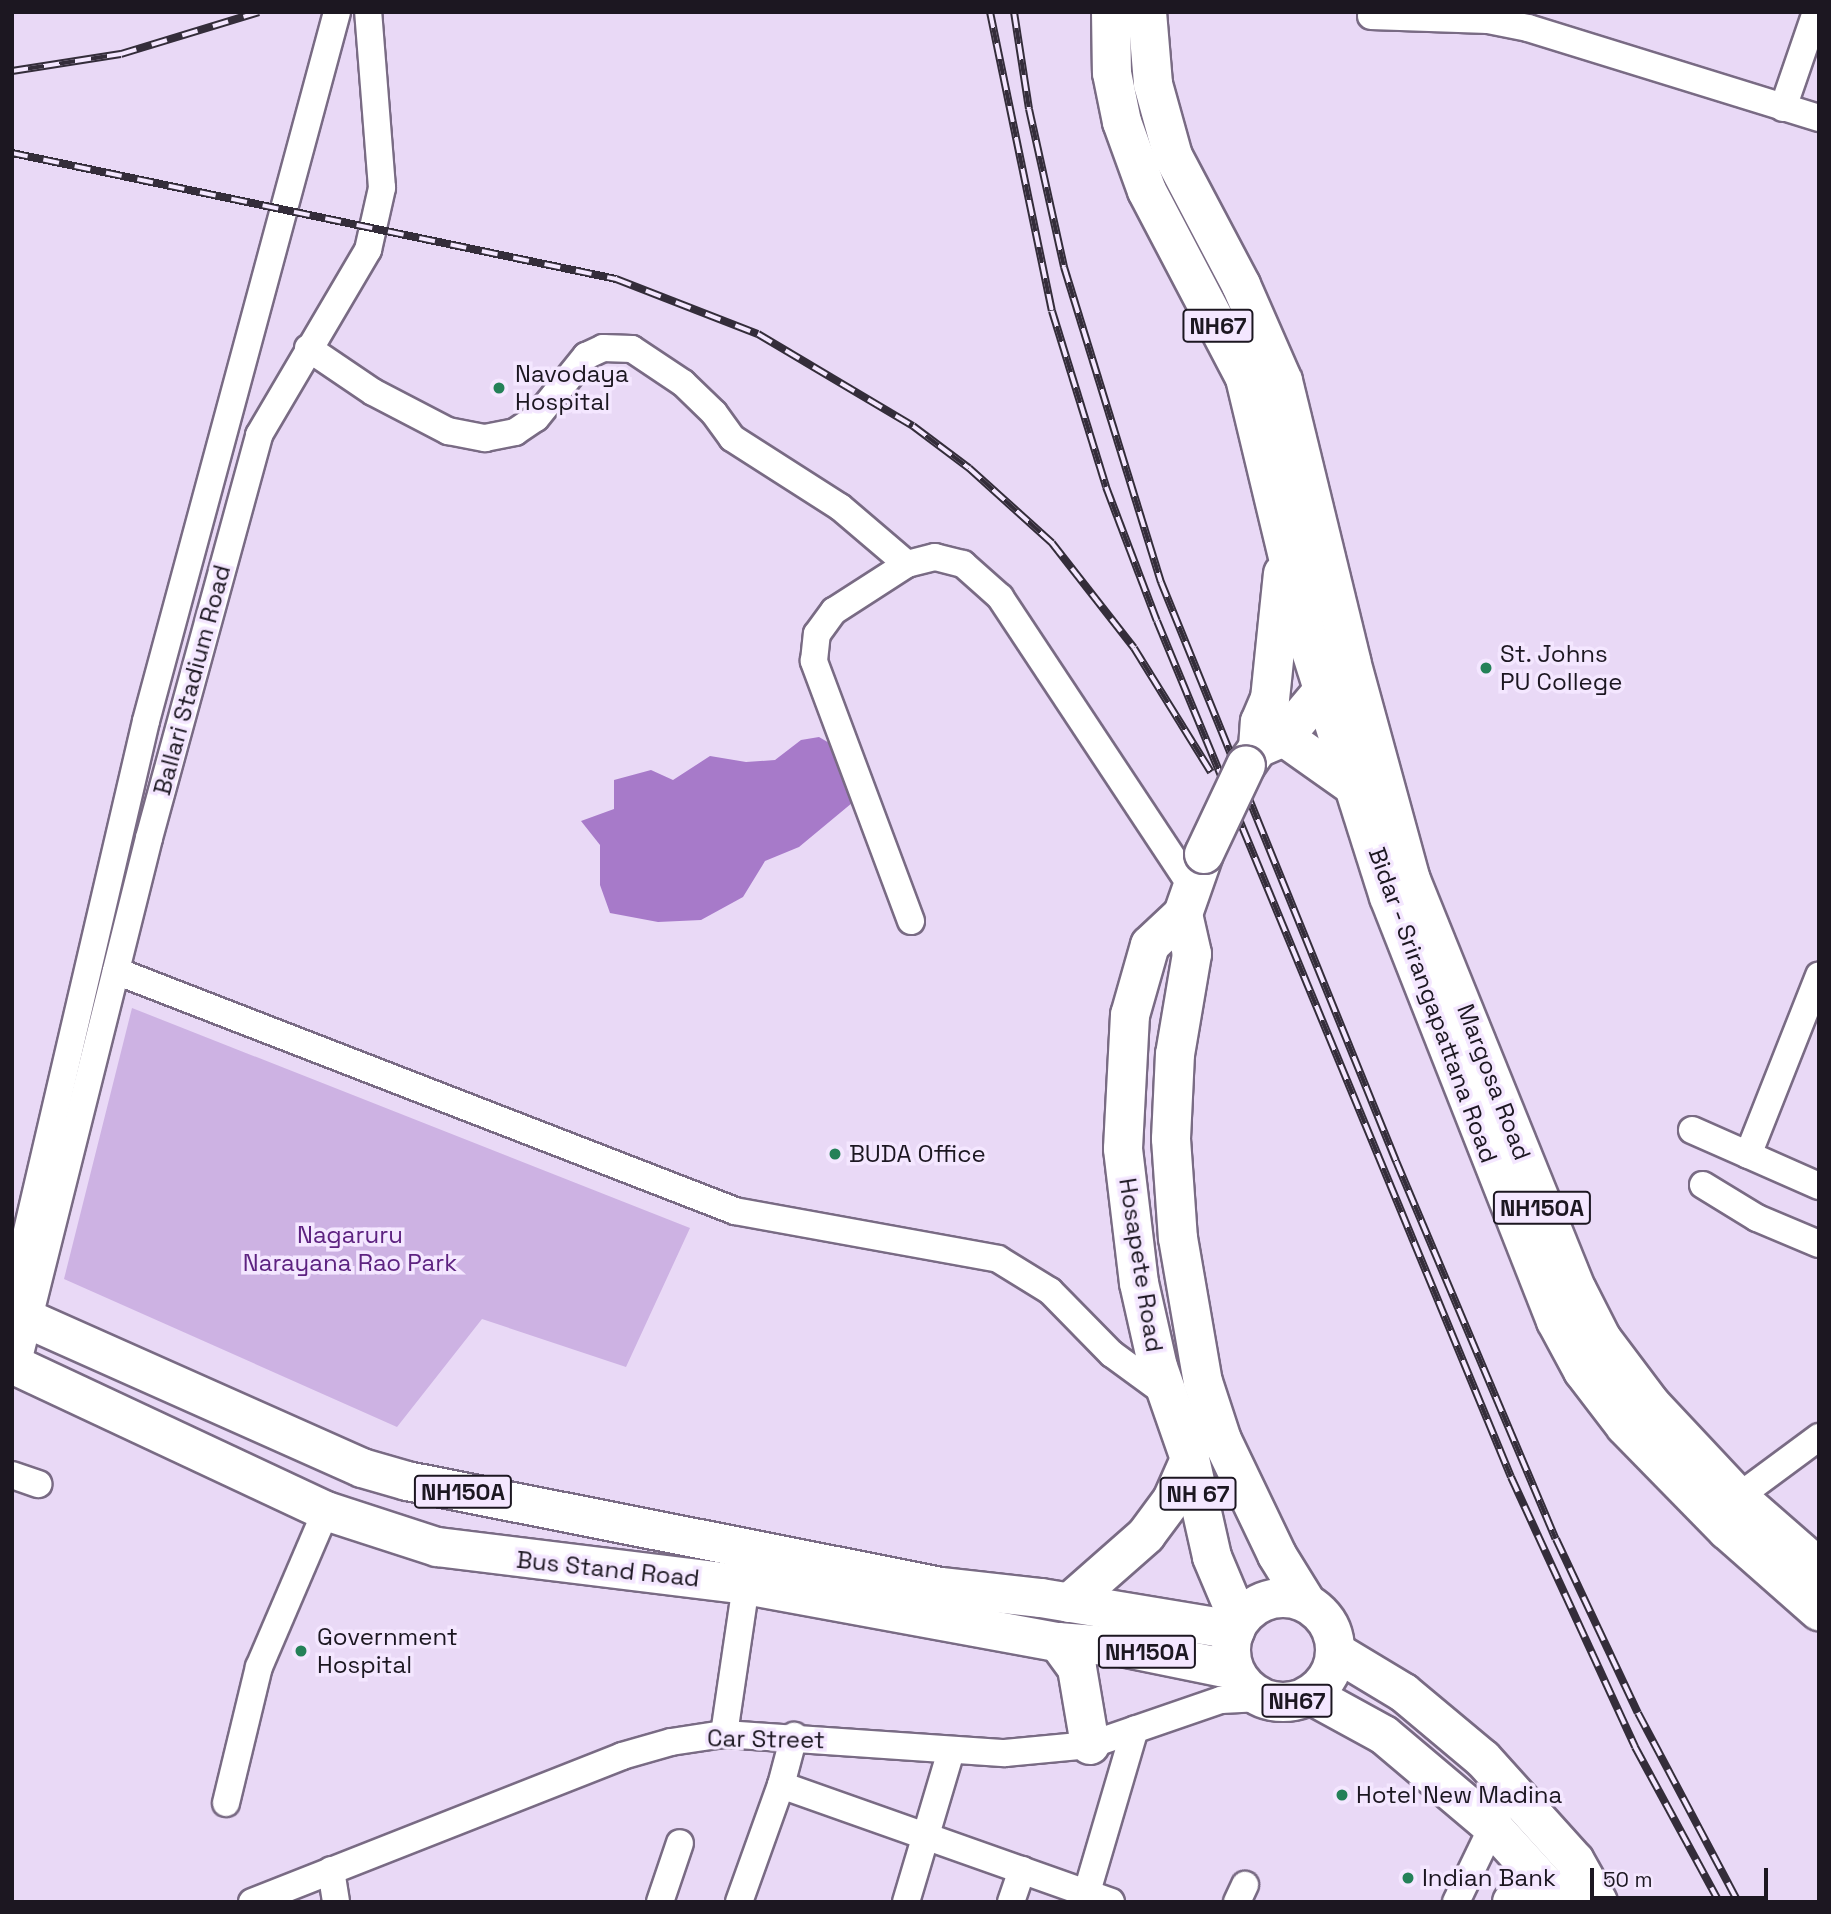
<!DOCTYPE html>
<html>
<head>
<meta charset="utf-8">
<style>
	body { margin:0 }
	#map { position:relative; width:1831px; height:1914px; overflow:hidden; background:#e9d9f6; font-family:"Space Grotesk",sans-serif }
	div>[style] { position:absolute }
	.green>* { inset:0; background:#cdb2e3 }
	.water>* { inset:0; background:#a77ac9 }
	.roads { filter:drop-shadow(2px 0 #796b84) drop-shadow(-2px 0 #796b84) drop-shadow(0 2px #796b84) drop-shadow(0 -2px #796b84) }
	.minor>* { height:26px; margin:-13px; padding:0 13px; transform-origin:13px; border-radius:13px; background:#fff }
	.highway>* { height:38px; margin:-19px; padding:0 19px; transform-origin:19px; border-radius:19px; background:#fff }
	.highway>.ring { margin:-19px; padding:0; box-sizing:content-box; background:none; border:38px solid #fff; border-radius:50% }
	.rail>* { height:8px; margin-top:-4px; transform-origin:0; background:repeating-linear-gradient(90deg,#f4e7ff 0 16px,#342d3a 0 32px); box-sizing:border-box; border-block:2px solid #342d3a }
	.bridges { filter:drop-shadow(2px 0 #796b84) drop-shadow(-2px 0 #796b84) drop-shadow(0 2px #796b84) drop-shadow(0 -2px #796b84) }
	.highway-bridge>* { height:38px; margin:-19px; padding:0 19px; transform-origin:19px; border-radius:19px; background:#fff }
	.dots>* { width:19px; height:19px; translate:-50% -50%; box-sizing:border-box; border:4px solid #f4e7ff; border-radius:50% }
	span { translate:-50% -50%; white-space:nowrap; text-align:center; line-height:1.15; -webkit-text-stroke:7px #f4e7ff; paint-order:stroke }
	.shield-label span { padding:2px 5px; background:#f4e7ff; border:2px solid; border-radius:5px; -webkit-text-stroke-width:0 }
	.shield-label { font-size:23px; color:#1c1721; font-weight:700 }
	.poi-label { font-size:24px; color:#1c1721 }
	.left { translate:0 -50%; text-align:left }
	.street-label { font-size:24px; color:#1c1721 }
	.park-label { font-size:24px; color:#5d2280 }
	.frame { position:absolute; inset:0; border:14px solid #1c1721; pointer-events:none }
	.scale { position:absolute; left:1590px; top:1868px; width:178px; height:32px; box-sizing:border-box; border:4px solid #1c1721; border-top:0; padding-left:9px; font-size:21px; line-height:24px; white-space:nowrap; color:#1c1721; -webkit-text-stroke:5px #f4e7ff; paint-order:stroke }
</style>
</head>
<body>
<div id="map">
	<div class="green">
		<i style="clip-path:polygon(132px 1008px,690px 1228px,626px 1367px,482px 1319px,397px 1427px,64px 1279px)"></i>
	</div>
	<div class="water">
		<i style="clip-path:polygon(819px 737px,848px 754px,858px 798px,799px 847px,765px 861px,743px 897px,701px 920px,658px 922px,610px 913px,600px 885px,600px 845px,581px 821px,614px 809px,614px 780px,651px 770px,673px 780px,710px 756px,746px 762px,775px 760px,801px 740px)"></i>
	</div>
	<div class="roads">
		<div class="minor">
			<i style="left:1371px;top:16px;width:117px;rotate:2deg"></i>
			<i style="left:1488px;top:20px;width:41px;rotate:11.3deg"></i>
			<i style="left:1528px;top:28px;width:305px;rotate:17.2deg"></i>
			<i style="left:1783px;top:108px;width:102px;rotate:-71deg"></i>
			<i style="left:308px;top:348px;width:78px;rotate:34.1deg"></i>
			<i style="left:373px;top:392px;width:85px;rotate:27.5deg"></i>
			<i style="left:448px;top:431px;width:38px;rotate:11deg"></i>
			<i style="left:485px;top:438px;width:31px;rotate:-11deg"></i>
			<i style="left:515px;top:432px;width:25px;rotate:-34deg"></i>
			<i style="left:536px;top:418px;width:80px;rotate:-51.1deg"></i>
			<i style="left:586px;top:356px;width:19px;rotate:-25deg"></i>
			<i style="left:603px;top:348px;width:29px;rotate:2deg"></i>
			<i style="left:632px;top:349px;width:61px;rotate:33.7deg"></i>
			<i style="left:683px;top:383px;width:43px;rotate:44.1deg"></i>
			<i style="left:714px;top:413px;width:31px;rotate:54deg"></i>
			<i style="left:732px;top:438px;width:128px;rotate:32.6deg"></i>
			<i style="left:840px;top:507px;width:88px;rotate:40.4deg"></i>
			<i style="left:911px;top:921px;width:278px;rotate:-110.5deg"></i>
			<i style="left:814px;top:661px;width:27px;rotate:-84deg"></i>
			<i style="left:817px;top:634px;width:29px;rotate:-54deg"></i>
			<i style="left:834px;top:611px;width:87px;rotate:-32.8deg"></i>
			<i style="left:907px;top:564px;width:29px;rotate:-14deg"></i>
			<i style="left:935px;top:557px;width:29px;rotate:14deg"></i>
			<i style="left:963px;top:564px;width:50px;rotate:41.7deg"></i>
			<i style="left:1000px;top:597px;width:346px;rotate:56.5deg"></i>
			<i style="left:116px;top:971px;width:664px;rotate:21.19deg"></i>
			<i style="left:735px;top:1211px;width:267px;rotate:10.3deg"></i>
			<i style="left:998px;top:1259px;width:61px;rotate:31.6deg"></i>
			<i style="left:1050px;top:1291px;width:88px;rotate:45.5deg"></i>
			<i style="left:1112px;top:1354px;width:69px;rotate:36.2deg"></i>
			<i style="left:1692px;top:1130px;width:139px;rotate:23.8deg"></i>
			<i style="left:1748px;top:1155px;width:193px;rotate:-68.4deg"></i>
			<i style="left:1703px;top:1185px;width:63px;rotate:31.4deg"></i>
			<i style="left:1757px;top:1218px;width:67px;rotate:22.8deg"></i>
			<i style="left:12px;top:1295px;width:589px;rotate:-76.86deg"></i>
			<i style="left:146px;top:721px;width:734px;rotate:-74.92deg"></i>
			<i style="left:17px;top:1366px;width:544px;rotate:-75.96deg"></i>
			<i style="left:149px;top:838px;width:418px;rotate:-74.7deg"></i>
			<i style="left:259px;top:435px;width:215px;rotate:-59.5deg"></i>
			<i style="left:368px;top:250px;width:64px;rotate:-77.3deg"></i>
			<i style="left:382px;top:188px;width:177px;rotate:-94.5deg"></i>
			<i style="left:12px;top:1475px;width:28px;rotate:19deg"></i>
			<i style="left:1738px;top:1497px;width:101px;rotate:-36.5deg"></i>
			<i style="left:724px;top:1734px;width:151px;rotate:-81.6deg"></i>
			<i style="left:781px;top:1785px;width:51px;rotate:-75.1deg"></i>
			<i style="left:226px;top:1803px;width:140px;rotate:-76.4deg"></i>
			<i style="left:259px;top:1667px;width:170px;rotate:-66.8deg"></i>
			<i style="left:331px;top:1870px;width:32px;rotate:81deg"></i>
			<i style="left:252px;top:1902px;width:398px;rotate:-21.5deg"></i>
			<i style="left:622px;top:1756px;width:51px;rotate:-15.9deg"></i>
			<i style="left:671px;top:1742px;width:54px;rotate:-8.6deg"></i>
			<i style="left:724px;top:1734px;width:282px;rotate:3.9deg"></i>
			<i style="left:1005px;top:1753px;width:85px;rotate:-5.4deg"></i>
			<i style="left:1090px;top:1745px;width:139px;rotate:-19deg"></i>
			<i style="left:1221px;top:1700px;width:40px;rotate:-2.9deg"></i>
			<i style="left:660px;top:1902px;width:62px;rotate:-71.3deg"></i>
			<i style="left:739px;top:1902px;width:124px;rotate:-70.3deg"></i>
			<i style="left:781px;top:1785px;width:350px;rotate:19.5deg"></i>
			<i style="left:906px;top:1902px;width:158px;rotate:-73.4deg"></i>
			<i style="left:1011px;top:1902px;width:34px;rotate:-71deg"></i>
			<i style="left:1084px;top:1902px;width:180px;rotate:-73.6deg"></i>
			<i style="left:1237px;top:1902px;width:19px;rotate:-65deg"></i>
			<i style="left:1456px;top:1902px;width:97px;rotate:-64.2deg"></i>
		</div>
		<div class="highway">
			<i style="left:1111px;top:12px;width:61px;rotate:89.1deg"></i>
			<i style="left:1112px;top:73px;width:50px;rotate:78.5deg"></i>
			<i style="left:1122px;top:122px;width:73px;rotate:70.1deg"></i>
			<i style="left:1147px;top:191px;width:211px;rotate:62.3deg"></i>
			<i style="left:1245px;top:378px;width:278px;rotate:76.5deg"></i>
			<i style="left:1310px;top:648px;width:261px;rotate:72.4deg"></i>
			<i style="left:1389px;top:897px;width:456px;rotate:68.5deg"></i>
			<i style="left:1556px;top:1321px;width:57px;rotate:61.6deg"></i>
			<i style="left:1583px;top:1371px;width:69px;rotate:52.6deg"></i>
			<i style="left:1625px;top:1426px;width:146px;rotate:45.6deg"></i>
			<i style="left:1727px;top:1530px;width:123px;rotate:41.4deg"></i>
			<i style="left:1147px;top:12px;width:72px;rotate:85.2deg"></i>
			<i style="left:1153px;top:84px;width:75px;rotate:74.5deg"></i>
			<i style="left:1173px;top:156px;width:146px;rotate:62.2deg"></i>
			<i style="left:1241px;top:285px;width:105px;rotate:66.4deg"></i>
			<i style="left:1283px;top:381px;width:288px;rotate:76.3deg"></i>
			<i style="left:1351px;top:661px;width:227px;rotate:74.7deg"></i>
			<i style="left:1411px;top:880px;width:442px;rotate:68deg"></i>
			<i style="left:1577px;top:1290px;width:55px;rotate:63deg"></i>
			<i style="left:1602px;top:1339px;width:81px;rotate:53deg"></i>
			<i style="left:1651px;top:1404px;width:127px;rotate:46.9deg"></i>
			<i style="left:1738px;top:1497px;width:108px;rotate:41.2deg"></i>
			<i style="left:1284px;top:737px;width:88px;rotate:35.3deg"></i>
			<i style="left:1258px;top:748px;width:28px;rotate:-23deg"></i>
			<i style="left:1284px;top:737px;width:81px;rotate:-50deg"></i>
			<i style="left:1246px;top:765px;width:21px;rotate:-55deg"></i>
			<i style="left:1258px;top:748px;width:26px;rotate:-86deg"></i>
			<i style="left:1260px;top:722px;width:25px;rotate:-67deg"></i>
			<i style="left:1270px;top:699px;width:126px;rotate:-84.1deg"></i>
			<i style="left:1204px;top:854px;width:64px;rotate:109.3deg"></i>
			<i style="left:1183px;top:914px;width:41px;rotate:77.3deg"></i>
			<i style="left:1192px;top:954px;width:101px;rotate:99.6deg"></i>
			<i style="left:1175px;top:1054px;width:85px;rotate:92.7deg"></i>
			<i style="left:1171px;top:1139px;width:99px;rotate:86deg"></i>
			<i style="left:1178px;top:1238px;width:146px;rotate:80.2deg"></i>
			<i style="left:1203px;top:1382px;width:61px;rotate:71.9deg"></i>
			<i style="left:1222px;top:1440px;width:127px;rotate:64.4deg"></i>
			<i style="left:1277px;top:1555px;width:55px;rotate:58.3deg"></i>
			<i style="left:1183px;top:914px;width:45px;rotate:136.8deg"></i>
			<i style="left:1150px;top:945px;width:73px;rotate:105.9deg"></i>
			<i style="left:1130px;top:1015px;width:134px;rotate:93deg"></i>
			<i style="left:1123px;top:1149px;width:135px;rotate:83.2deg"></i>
			<i style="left:1139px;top:1283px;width:86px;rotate:77.3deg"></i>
			<i style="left:1158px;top:1367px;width:97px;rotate:70.8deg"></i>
			<i style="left:1190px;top:1459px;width:100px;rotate:77.3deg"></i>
			<i style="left:1212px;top:1557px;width:69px;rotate:67.1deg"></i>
			<i style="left:12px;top:1312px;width:383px;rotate:24deg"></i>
			<i style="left:362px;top:1468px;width:47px;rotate:16.1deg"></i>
			<i style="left:407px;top:1481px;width:544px;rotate:11.23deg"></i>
			<i style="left:941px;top:1587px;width:101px;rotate:6.3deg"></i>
			<i style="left:1041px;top:1598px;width:197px;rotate:9.4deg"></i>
			<i style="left:12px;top:1364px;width:347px;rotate:25.1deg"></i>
			<i style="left:326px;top:1511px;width:117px;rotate:18deg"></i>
			<i style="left:437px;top:1547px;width:311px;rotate:7deg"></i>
			<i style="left:746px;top:1585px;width:317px;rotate:10.4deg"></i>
			<i style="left:1058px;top:1642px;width:63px;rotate:4.5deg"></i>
			<i style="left:1121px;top:1647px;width:115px;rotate:11.5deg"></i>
			<i class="ring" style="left:1231px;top:1598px;width:66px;height:66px"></i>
			<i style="left:1069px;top:1603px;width:103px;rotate:-41.4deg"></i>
			<i style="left:1146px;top:1535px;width:44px;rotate:-53.4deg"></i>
			<i style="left:1172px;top:1500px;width:45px;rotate:-66.3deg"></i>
			<i style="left:1058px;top:1642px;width:32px;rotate:54deg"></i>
			<i style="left:1077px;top:1668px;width:78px;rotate:80.4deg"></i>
			<i style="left:1336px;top:1652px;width:79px;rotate:31.1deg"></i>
			<i style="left:1404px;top:1693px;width:103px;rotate:39.9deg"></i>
			<i style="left:1483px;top:1759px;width:137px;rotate:48deg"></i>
			<i style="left:1575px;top:1861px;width:47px;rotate:60.7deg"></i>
			<i style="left:1311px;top:1695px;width:83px;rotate:28.7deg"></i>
			<i style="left:1384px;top:1735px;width:143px;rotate:40.2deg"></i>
			<i style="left:1493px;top:1827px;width:101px;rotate:47.8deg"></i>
			<i style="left:1512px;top:1902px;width:8px"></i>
		</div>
	</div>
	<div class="rail">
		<i style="left:990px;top:12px;width:305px;rotate:78.3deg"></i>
		<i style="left:1052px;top:311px;width:184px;rotate:72.9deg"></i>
		<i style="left:1106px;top:487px;width:143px;rotate:69.2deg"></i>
		<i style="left:1157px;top:621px;width:926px;rotate:67.53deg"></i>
		<i style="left:1511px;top:1477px;width:297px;rotate:65.3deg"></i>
		<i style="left:1635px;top:1747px;width:176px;rotate:61.5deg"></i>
		<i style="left:1014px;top:12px;width:98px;rotate:81.2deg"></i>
		<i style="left:1029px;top:109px;width:162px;rotate:77.5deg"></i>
		<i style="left:1064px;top:267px;width:330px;rotate:72.9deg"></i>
		<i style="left:1161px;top:582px;width:625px;rotate:67.91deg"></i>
		<i style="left:1396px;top:1161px;width:410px;rotate:67.1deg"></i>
		<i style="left:1556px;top:1539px;width:192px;rotate:64.8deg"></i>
		<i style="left:1638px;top:1713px;width:214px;rotate:62.1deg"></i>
		<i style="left:12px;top:71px;width:110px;rotate:-8.9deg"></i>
		<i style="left:121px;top:54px;width:144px;rotate:-16.9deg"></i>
		<i style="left:12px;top:153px;width:617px;rotate:11.78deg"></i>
		<i style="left:616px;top:279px;width:152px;rotate:21.2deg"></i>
		<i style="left:758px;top:334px;width:180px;rotate:30.7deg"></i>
		<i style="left:913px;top:426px;width:70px;rotate:36.9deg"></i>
		<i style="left:969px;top:468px;width:112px;rotate:42.1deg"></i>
		<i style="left:1052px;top:543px;width:133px;rotate:52deg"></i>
		<i style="left:1134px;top:648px;width:146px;rotate:58.2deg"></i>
	</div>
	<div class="bridges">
		<div class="highway-bridge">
			<i style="left:1204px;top:854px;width:98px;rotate:-64.7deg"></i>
		</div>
	</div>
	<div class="dots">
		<i style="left:499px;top:388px;background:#248158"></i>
		<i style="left:1486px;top:668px;background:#248158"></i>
		<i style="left:835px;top:1154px;background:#248158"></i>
		<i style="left:301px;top:1651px;background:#248158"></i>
		<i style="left:1342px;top:1795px;background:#248158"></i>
		<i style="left:1408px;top:1878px;background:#248158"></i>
	</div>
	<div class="shield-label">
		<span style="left:1218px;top:326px">NH67</span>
		<span style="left:1542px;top:1208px">NH150A</span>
		<span style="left:463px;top:1492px">NH150A</span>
		<span style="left:1198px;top:1494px">NH 67</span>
		<span style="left:1147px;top:1652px">NH150A</span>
		<span style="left:1297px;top:1701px">NH67</span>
	</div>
	<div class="poi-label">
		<span class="left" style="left:515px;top:388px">Navodaya<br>Hospital</span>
		<span class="left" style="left:1500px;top:668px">St. Johns<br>PU College</span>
		<span class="left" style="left:849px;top:1154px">BUDA Office</span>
		<span class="left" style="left:317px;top:1651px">Government<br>Hospital</span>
		<span class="left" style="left:1356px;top:1795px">Hotel New Madina</span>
		<span class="left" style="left:1422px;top:1878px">Indian Bank</span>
	</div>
	<div class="street-label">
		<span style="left:192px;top:680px;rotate:-75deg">Ballari Stadium Road</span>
		<span style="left:1433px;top:1005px;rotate:70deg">Bidar - Srirangapattana Road</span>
		<span style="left:1494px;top:1082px;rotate:69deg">Margosa Road</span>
		<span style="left:1141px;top:1265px;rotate:81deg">Hosapete Road</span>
		<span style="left:608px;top:1569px;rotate:6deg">Bus Stand Road</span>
		<span style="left:766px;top:1739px;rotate:1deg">Car Street</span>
	</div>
	<div class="park-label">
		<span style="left:350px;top:1249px">Nagaruru<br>Narayana Rao Park</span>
	</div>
	<div class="frame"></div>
	<div class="scale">50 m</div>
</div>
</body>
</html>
